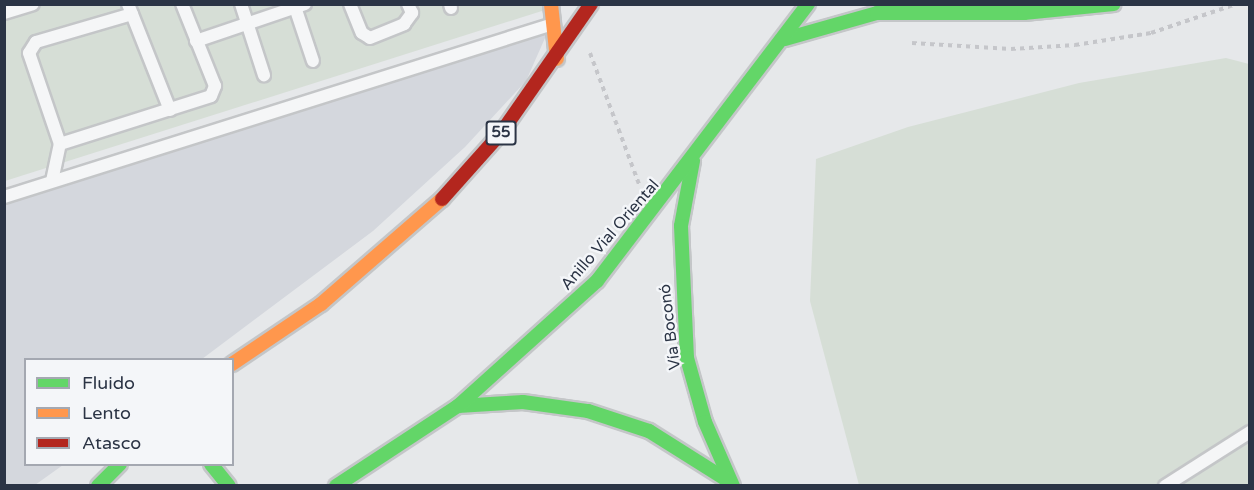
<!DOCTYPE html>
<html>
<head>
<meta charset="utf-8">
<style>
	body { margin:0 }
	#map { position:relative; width:1254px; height:490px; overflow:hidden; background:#e6e8ea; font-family:"Varela Round",sans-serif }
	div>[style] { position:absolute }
	.built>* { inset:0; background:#d4d7dd }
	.green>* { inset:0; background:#d6ded6 }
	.path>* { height:4px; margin-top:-2px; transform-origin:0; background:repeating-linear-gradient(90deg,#c5c6ca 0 4.5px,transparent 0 9px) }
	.roads { filter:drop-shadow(2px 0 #c4c6c8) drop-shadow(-2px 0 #c4c6c8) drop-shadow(0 2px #c4c6c8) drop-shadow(0 -2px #c4c6c8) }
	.lane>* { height:12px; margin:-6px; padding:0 6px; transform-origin:6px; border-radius:6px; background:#f5f6f7 }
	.fast>* { height:14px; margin:-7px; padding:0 7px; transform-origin:7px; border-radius:7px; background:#63d668 }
	.slow>* { height:14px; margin:-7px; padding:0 7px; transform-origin:7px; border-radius:7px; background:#ff974d }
	.jam>* { height:14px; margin:-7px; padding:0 7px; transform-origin:7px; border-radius:7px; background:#b3261e }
	span { translate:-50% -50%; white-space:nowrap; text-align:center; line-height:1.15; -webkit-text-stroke:5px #f4f6f9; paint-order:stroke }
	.shield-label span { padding:2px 4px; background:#f4f6f9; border:2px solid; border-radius:4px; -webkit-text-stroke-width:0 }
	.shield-label { font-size:15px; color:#2b3445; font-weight:700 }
	.street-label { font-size:16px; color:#2b3445 }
	.frame { position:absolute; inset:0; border:6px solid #2b3445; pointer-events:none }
	.legend { position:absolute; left:24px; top:358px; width:210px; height:108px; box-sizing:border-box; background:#f4f6f9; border:2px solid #a4a8b1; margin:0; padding:8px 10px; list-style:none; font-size:18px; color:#2b3445 }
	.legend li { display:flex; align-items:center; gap:12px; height:30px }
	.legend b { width:30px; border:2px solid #a4a8b1 }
</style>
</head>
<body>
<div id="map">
	<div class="built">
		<i style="clip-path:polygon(549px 29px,526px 81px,465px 147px,373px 231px,202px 359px,26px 360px,26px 464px,63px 465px,35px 485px,5px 485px,4px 204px)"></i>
	</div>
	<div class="green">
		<i style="clip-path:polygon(543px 4px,545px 10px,5px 181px,5px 5px)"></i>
		<i style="clip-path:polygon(1226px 58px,1249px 64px,1249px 485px,859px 485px,810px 301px,816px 159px,908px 127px,1079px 83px)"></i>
	</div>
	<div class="path">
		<i style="left:912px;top:43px;width:99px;rotate:3.5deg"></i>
		<i style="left:1011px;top:49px;width:64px;rotate:-3.6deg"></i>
		<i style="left:1075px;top:45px;width:77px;rotate:-9deg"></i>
		<i style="left:1151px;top:33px;width:90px;rotate:-18.8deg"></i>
		<i style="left:590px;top:53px;width:143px;rotate:69.5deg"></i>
	</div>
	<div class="roads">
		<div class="lane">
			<i style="left:128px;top:4px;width:114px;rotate:68.4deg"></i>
			<i style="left:241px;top:4px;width:75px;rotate:72.1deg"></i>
			<i style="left:294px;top:4px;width:60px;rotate:71.6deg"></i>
			<i style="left:350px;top:4px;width:31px;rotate:68deg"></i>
			<i style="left:362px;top:33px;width:9px;rotate:32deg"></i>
			<i style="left:370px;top:38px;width:37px;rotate:-22deg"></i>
			<i style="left:404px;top:24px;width:14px;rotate:-54deg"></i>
			<i style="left:412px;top:13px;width:10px;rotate:-114deg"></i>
			<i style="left:450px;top:4px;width:4px;rotate:76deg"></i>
			<i style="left:4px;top:13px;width:30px;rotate:-17deg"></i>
			<i style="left:132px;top:14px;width:100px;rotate:163.7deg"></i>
			<i style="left:36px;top:42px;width:13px;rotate:122deg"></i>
			<i style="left:29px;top:53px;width:96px;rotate:71.2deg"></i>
			<i style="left:60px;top:144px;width:158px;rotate:-17.6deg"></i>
			<i style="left:211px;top:96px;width:11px;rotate:-68deg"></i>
			<i style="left:215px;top:86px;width:88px;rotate:-111.9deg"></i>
			<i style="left:196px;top:41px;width:115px;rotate:-18.7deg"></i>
			<i style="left:52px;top:181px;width:38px;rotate:-78deg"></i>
			<i style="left:4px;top:197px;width:576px;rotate:-17.49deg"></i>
			<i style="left:1165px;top:486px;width:101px;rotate:-32.4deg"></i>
		</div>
		<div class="fast">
			<i style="left:785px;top:39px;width:96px;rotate:-15.8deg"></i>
			<i style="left:877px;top:13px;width:147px"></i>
			<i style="left:1024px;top:13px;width:90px;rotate:-5.7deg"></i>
			<i style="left:693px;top:161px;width:66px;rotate:100.5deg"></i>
			<i style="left:681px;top:226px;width:132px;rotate:87.4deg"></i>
			<i style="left:687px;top:358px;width:66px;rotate:74.3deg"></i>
			<i style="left:705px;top:422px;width:70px;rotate:66.4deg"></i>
			<i style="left:458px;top:406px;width:65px;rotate:-3.5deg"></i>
			<i style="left:523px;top:402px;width:66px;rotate:7.9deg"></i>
			<i style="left:588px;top:411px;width:64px;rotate:18.2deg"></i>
			<i style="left:649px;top:431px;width:96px;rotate:32.2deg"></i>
			<i style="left:211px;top:464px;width:28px;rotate:51deg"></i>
			<i style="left:98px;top:486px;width:31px;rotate:-45deg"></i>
			<i style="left:336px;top:486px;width:146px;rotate:-33.3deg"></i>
			<i style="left:458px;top:406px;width:187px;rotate:-42deg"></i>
			<i style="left:597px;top:281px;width:348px;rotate:-52.7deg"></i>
		</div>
		<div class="slow">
			<i style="left:551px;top:4px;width:55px;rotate:83.8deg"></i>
			<i style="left:232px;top:364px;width:107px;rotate:-34deg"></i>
			<i style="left:321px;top:304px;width:160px;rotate:-41deg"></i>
		</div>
		<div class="jam">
			<i style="left:442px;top:199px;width:89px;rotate:-48.2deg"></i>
			<i style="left:501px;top:133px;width:157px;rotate:-55.1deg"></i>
		</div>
	</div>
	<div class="shield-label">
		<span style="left:501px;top:133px">55</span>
	</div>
	<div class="street-label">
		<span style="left:610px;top:235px;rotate:-49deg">Anillo Vial Oriental</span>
		<span style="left:670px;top:327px;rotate:-97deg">Vía Boconó</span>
	</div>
	<div class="frame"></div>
	<ul class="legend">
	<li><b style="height:8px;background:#63d668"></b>Fluido</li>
	<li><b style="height:8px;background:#ff974d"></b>Lento</li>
	<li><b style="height:8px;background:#b3261e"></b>Atasco</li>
	</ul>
</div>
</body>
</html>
